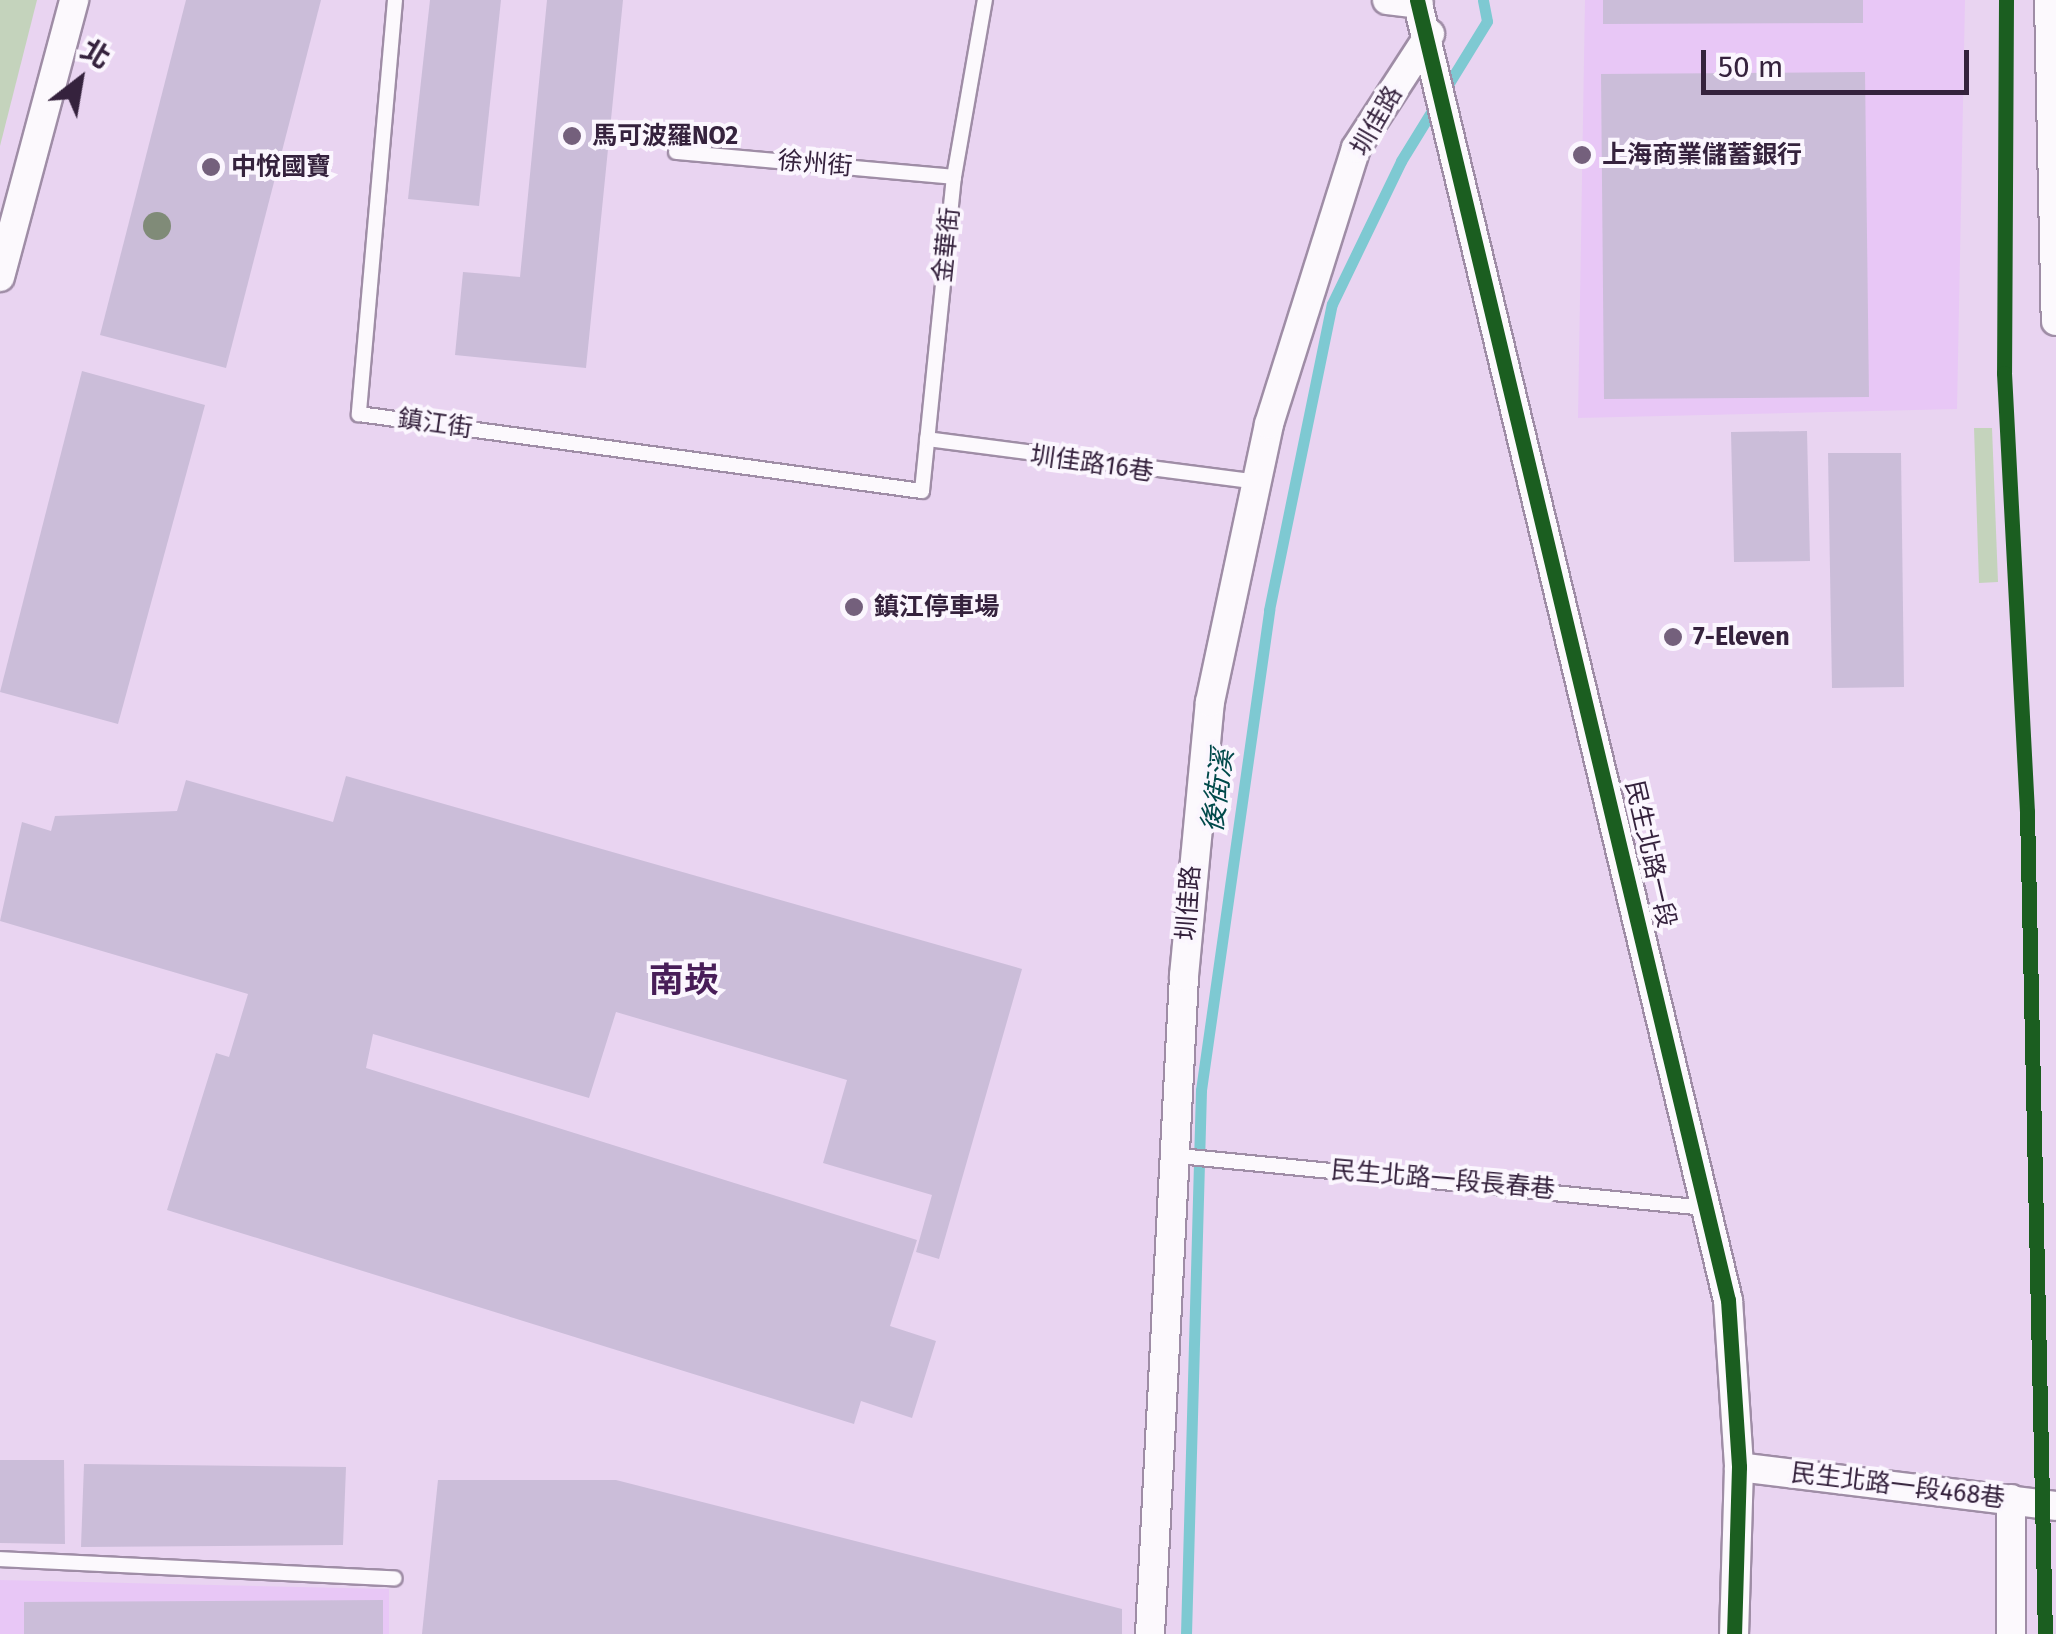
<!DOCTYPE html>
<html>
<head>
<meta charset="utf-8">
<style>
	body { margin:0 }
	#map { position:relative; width:2056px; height:1634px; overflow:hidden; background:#e9d4f1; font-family:"Fira Sans","Noto Sans TC",sans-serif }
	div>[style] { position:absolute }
	.built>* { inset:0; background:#e8c7f6 }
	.green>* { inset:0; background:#c4d3bc }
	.stream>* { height:11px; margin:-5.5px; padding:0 5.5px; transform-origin:5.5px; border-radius:5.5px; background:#7ec9d2 }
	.building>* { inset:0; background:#cbbdd9 }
	.roads { filter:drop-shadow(2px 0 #9f8da6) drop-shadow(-2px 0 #9f8da6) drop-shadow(0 2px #9f8da6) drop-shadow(0 -2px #9f8da6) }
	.service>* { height:14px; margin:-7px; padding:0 7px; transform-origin:7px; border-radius:7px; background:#fcf9fd }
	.minor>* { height:28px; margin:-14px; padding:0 14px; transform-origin:14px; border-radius:14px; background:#fcf9fd }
	.cycleway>* { height:15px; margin:-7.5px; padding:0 7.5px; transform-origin:7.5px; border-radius:7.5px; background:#1b5e20 }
	.trees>* { width:28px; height:28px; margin:-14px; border-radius:50%; background:#808b78 }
	.dots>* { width:28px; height:28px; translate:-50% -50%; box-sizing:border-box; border:5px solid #fbf6fe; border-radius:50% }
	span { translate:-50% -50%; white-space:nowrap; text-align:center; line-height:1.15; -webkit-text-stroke:8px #fbf6fe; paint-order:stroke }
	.street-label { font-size:25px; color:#35223d }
	.poi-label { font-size:25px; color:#35223d; font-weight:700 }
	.left { translate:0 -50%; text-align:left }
	.water-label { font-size:28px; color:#00494a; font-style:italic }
	.district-label { font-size:35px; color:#481d58; font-weight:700 }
	.north { position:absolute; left:30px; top:30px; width:100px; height:100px; -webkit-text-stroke:8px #fbf6fe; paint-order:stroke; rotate:31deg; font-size:28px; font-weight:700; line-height:40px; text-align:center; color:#35223d }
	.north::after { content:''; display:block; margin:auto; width:35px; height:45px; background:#35223d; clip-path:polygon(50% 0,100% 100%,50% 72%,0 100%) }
	.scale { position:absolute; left:1701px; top:50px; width:268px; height:45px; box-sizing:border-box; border:5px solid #35223d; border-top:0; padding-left:12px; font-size:30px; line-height:35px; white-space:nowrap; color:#35223d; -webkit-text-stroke:8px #fbf6fe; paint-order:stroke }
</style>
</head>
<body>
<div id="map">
	<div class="built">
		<i style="clip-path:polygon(1585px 0,1965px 0,1957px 409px,1578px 418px)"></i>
		<i style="clip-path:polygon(0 1580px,389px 1589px,389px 1634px,0 1634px)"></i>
	</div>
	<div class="green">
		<i style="clip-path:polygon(0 0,37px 0,0 146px)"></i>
		<i style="clip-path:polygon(1974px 428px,1992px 428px,1998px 582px,1979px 583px)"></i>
	</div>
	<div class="stream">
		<i style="left:1186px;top:1634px;width:544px;rotate:-88.42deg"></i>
		<i style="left:1201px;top:1090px;width:485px;rotate:-81.9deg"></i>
		<i style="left:1269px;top:610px;width:312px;rotate:-78.4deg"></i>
		<i style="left:1332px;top:304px;width:159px;rotate:-64.2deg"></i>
		<i style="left:1401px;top:161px;width:164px;rotate:-58.4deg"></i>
		<i style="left:1487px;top:21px;width:21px;rotate:-101deg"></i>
	</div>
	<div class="building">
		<i style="clip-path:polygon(186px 0,321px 0,226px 368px,100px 335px)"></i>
		<i style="clip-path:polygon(430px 0,501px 0,479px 206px,408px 199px)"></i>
		<i style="clip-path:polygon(547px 0,623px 0,586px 368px,455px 355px,463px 272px,520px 277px)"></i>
		<i style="clip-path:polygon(1603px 0,1863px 0,1863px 23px,1603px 24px)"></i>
		<i style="clip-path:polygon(1865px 72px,1869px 397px,1604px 399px,1601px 74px)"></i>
		<i style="clip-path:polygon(82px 371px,205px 405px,118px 724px,0 692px)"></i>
		<i style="clip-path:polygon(1807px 431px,1810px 561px,1734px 562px,1731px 432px)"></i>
		<i style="clip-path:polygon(1828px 453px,1901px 453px,1904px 687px,1832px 688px)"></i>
		<i style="clip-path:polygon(346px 776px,1022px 969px,939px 1259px,916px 1252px,932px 1195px,823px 1163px,847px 1080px,616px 1012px,589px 1098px,373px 1034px,366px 1068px,917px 1240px,890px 1326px,936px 1341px,912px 1418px,861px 1401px,854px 1424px,167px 1210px,216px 1053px,229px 1057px,248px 994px,0 921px,22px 822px,51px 831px,55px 816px,177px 811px,186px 780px,333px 822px)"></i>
		<i style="clip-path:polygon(0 1460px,64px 1460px,65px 1544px,0 1543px)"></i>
		<i style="clip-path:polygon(84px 1464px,346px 1467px,343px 1545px,81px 1547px)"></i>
		<i style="clip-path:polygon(438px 1480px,616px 1480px,1122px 1609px,1122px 1634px,422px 1634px)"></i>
		<i style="clip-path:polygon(383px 1600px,383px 1634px,24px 1634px,24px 1602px)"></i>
	</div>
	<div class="roads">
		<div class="service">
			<i style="left:395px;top:0;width:416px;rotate:95deg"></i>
			<i style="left:359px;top:414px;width:568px;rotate:7.79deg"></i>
			<i style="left:922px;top:491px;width:316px;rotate:-84.2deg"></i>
			<i style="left:954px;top:177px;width:180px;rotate:-80.1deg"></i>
			<i style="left:676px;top:152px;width:279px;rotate:5.1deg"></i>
			<i style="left:927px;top:439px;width:333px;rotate:7.4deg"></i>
			<i style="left:1179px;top:1156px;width:530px;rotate:5.64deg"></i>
			<i style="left:0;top:1559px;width:395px;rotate:2.8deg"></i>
		</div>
		<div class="minor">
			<i style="left:1387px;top:0;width:32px;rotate:7deg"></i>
			<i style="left:1417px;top:0;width:1337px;rotate:76.55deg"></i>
			<i style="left:1728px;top:1300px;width:167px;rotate:86.2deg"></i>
			<i style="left:1739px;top:1467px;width:167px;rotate:91.7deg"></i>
			<i style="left:2049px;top:0;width:321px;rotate:88.8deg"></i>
			<i style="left:0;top:277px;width:287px;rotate:-75deg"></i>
			<i style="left:1739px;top:1467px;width:319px;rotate:7deg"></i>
			<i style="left:2011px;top:1499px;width:135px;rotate:90deg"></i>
			<i style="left:1150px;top:1634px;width:659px;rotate:-87.04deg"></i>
			<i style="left:1184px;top:976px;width:275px;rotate:-84.6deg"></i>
			<i style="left:1210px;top:702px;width:284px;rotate:-78deg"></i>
			<i style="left:1269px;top:424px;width:289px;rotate:-72.5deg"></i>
			<i style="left:1356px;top:148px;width:136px;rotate:-57deg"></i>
		</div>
	</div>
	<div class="cycleway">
		<i style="left:1417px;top:0;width:1337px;rotate:76.55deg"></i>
		<i style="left:1728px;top:1300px;width:167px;rotate:86.2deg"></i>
		<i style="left:1739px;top:1467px;width:167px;rotate:91.7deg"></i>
		<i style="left:2006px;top:0;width:373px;rotate:90.3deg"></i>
		<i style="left:2004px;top:373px;width:440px;rotate:87deg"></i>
		<i style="left:2027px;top:812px;width:822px;rotate:88.75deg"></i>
	</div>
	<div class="trees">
		<i style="left:157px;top:226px"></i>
	</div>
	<div class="dots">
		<i style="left:572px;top:136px;background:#74607c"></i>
		<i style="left:1582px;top:155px;background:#74607c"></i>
		<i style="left:211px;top:167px;background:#74607c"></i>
		<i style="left:854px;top:607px;background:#74607c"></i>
		<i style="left:1673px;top:637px;background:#74607c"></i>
	</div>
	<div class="street-label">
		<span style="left:1377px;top:121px;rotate:-60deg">圳佳路</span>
		<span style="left:815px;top:164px;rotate:5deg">徐州街</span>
		<span style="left:947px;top:245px;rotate:-84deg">金華街</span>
		<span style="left:435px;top:424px;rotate:8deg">鎮江街</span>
		<span style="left:1092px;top:464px;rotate:8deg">圳佳路16巷</span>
		<span style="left:1650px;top:854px;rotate:77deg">民生北路一段</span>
		<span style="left:1189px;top:903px;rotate:-86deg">圳佳路</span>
		<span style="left:1443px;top:1180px;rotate:5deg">民生北路一段長春巷</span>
		<span style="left:1898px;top:1486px;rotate:7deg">民生北路一段468巷</span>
	</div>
	<div class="poi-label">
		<span class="left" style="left:592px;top:136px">馬可波羅NO2</span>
		<span class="left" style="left:1602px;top:155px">上海商業儲蓄銀行</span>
		<span class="left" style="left:231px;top:167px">中悅國寶</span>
		<span class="left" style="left:874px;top:607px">鎮江停車場</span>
		<span class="left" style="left:1693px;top:637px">7-Eleven</span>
	</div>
	<div class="water-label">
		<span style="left:1218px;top:791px;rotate:-82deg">後街溪</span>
	</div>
	<div class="district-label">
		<span style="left:684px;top:980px">南崁</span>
	</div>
	<div class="north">北</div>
	<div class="scale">50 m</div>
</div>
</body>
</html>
